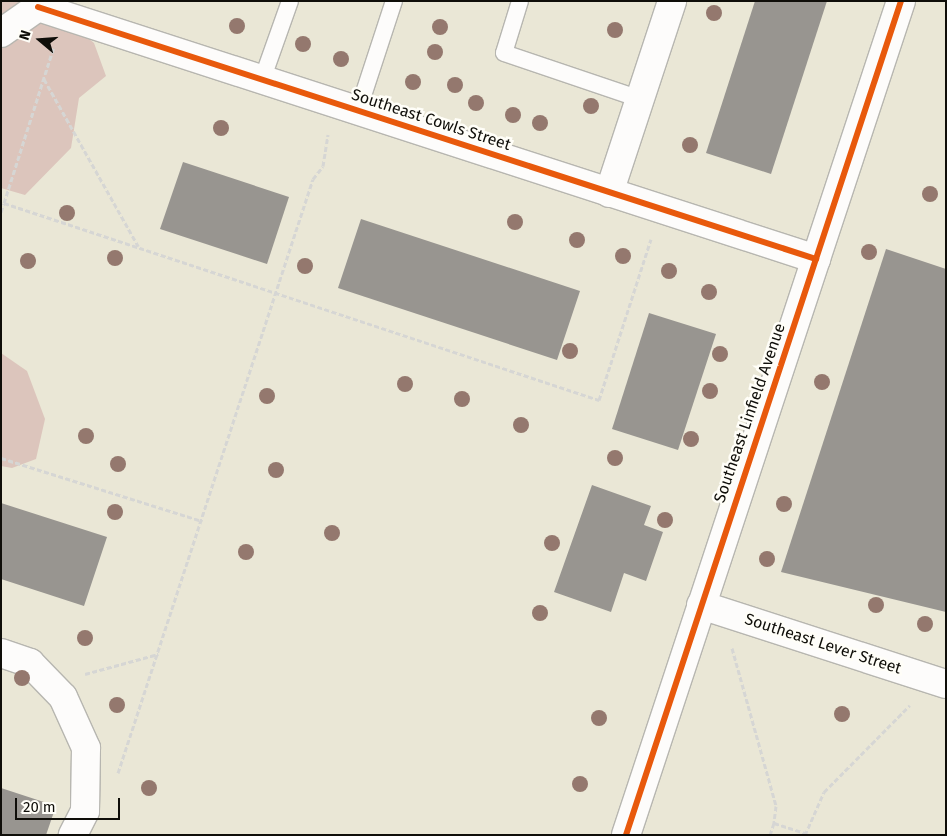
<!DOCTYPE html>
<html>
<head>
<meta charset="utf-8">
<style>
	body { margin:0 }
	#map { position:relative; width:947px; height:836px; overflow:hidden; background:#f0eee6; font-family:"Fira Sans",sans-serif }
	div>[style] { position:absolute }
	.built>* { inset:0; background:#eae7d6 }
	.forest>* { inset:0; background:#dcc5bc }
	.building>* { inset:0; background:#989590 }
	.path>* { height:3px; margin-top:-1.5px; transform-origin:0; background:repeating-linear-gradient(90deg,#d6d6d4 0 5px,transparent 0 7.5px) }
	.roads { filter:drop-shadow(1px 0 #b7b6b0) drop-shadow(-1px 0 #b7b6b0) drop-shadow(0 1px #b7b6b0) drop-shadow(0 -1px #b7b6b0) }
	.service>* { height:16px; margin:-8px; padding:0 8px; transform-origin:8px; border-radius:8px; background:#fdfcfb }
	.minor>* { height:28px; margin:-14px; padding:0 14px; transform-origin:14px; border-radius:14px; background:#fdfcfb }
	.tertiary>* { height:28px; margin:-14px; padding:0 14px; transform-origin:14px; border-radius:14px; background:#fdfcfb }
	.cycleway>* { height:6px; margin:-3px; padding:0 3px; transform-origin:3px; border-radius:3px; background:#e8590c }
	.trees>* { width:16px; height:16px; margin:-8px; border-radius:50%; background:#94786e }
	span { translate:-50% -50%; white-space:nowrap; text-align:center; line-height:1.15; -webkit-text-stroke:5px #fffef8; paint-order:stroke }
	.street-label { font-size:16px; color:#0f0e09 }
	.frame { position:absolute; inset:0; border:2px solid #0f0e09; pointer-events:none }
	.north { position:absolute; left:15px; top:15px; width:50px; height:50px; -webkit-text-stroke:4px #fffef8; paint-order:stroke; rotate:288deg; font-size:14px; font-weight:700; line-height:20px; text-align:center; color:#0f0e09 }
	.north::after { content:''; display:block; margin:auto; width:18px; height:22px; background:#0f0e09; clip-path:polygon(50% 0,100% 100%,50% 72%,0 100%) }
	.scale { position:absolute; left:15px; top:798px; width:105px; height:22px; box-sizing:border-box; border:2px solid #0f0e09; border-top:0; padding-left:6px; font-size:15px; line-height:18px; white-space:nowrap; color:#0f0e09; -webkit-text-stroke:4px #fffef8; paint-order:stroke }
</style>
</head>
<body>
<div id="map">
	<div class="built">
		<i style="clip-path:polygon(1px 1px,946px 1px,946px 835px,1px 835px)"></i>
	</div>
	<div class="forest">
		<i style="clip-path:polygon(1px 1px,43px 1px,94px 43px,106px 76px,79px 98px,71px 148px,25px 195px,1px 188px)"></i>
		<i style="clip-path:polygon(1px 353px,27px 371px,45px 419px,36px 459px,12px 468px,1px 466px)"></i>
	</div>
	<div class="building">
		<i style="clip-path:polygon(755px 1px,827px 1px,771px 174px,706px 153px)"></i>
		<i style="clip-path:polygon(183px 162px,289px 197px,267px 264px,160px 229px)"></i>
		<i style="clip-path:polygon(361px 219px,580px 291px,557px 360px,338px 288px)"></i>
		<i style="clip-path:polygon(886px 249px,946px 269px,946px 612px,781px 572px)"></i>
		<i style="clip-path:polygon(649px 313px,716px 334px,678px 450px,612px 429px)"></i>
		<i style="clip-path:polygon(592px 485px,651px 506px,644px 525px,663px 532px,646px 581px,624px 573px,611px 612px,554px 592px)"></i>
		<i style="clip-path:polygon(1px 503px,107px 537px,84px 606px,1px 579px)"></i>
		<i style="clip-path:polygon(1px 788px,56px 806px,46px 835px,1px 835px)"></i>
	</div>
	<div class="path">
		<i style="left:44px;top:79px;width:192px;rotate:60.6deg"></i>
		<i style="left:4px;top:203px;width:165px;rotate:-72.3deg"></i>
		<i style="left:1px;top:212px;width:9px;rotate:-72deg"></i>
		<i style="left:4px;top:203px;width:627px;rotate:18.32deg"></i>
		<i style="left:599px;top:400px;width:169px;rotate:-72.1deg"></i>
		<i style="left:1px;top:458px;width:211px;rotate:17.4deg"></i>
		<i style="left:732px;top:648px;width:164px;rotate:74.4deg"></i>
		<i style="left:776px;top:806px;width:17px;rotate:97deg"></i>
		<i style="left:85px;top:674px;width:76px;rotate:-15.3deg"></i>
		<i style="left:118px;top:773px;width:625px;rotate:-71.83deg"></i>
		<i style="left:313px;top:179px;width:16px;rotate:-52deg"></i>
		<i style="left:323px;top:166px;width:32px;rotate:-81deg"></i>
		<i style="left:770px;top:835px;width:13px;rotate:-72deg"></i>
		<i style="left:774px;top:823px;width:33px;rotate:18deg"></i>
		<i style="left:805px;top:835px;width:47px;rotate:-66.2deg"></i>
		<i style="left:824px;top:792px;width:122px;rotate:-45.3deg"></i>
	</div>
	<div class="roads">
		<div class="service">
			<i style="left:520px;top:1px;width:54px;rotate:107.1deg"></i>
			<i style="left:504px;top:53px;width:144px;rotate:18.7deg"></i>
			<i style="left:262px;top:80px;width:84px;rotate:-70.5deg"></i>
			<i style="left:358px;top:111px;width:116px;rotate:-71.9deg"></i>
		</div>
		<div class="minor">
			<i style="left:38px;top:7px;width:818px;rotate:17.95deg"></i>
			<i style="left:1px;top:33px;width:45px;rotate:-35.1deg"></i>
			<i style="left:609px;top:193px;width:202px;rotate:-71.8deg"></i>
			<i style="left:701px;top:605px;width:257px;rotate:17.9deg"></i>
			<i style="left:1px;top:653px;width:31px;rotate:19deg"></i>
			<i style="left:30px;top:663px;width:47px;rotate:45.9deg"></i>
			<i style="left:63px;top:697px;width:56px;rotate:65.7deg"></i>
			<i style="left:86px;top:748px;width:63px;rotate:90.9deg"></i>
			<i style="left:85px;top:811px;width:27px;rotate:117deg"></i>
		</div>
		<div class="tertiary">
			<i style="left:626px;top:835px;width:878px;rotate:-71.75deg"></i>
		</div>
	</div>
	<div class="cycleway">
		<i style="left:38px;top:7px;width:818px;rotate:17.95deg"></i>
		<i style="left:626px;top:835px;width:878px;rotate:-71.75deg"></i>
	</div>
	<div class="trees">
		<i style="left:714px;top:13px"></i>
		<i style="left:237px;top:26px"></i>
		<i style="left:440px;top:27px"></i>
		<i style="left:615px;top:30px"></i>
		<i style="left:303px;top:44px"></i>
		<i style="left:435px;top:52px"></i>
		<i style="left:341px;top:59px"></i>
		<i style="left:413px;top:82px"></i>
		<i style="left:455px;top:85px"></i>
		<i style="left:476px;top:103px"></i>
		<i style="left:591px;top:106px"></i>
		<i style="left:513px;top:115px"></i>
		<i style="left:540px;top:123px"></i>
		<i style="left:221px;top:128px"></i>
		<i style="left:690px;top:145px"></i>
		<i style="left:930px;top:194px"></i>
		<i style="left:67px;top:213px"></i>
		<i style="left:515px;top:222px"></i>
		<i style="left:577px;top:240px"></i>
		<i style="left:869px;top:252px"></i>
		<i style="left:623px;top:256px"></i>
		<i style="left:115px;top:258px"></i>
		<i style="left:28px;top:261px"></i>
		<i style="left:305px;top:266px"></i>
		<i style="left:669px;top:271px"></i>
		<i style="left:709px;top:292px"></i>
		<i style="left:570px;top:351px"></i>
		<i style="left:720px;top:354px"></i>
		<i style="left:822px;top:382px"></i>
		<i style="left:405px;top:384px"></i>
		<i style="left:710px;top:391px"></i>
		<i style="left:267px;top:396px"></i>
		<i style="left:462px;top:399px"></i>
		<i style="left:521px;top:425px"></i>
		<i style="left:86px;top:436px"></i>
		<i style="left:691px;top:439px"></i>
		<i style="left:615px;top:458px"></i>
		<i style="left:118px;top:464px"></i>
		<i style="left:276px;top:470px"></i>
		<i style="left:784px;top:504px"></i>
		<i style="left:115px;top:512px"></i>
		<i style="left:665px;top:520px"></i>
		<i style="left:332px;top:533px"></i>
		<i style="left:552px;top:543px"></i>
		<i style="left:246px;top:552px"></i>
		<i style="left:767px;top:559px"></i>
		<i style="left:876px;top:605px"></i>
		<i style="left:540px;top:613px"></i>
		<i style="left:925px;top:624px"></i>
		<i style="left:85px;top:638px"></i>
		<i style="left:22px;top:678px"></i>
		<i style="left:117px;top:705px"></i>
		<i style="left:842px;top:714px"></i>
		<i style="left:599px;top:718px"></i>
		<i style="left:580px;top:784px"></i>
		<i style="left:149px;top:788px"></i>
	</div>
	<div class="street-label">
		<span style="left:431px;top:120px;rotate:18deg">Southeast Cowls Street</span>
		<span style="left:750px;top:413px;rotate:-71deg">Southeast Linfield Avenue</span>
		<span style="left:823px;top:644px;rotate:18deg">Southeast Lever Street</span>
	</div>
	<div class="frame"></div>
	<div class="north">N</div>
	<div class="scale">20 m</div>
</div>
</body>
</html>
